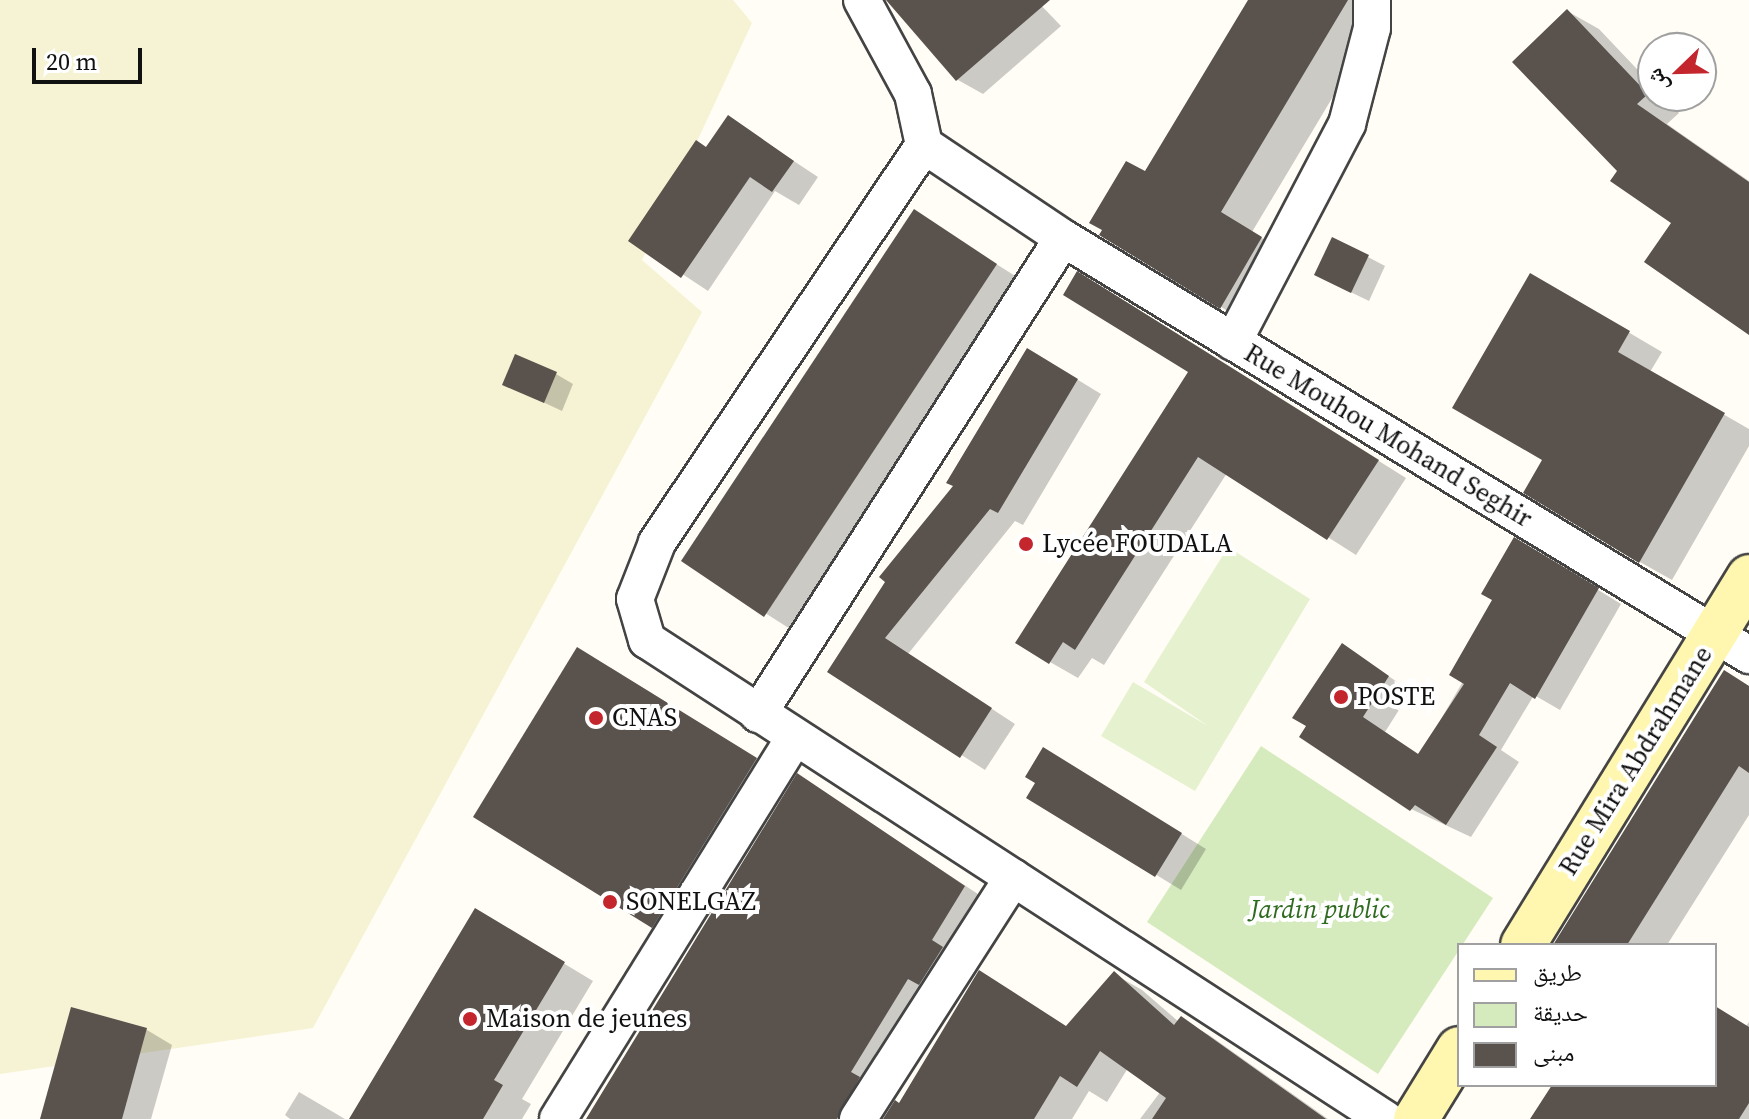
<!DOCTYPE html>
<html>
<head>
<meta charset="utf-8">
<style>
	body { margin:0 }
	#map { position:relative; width:1749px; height:1119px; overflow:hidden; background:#fffdf5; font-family:"Source Serif 4","Noto Naskh Arabic",serif }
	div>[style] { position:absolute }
	.farmland>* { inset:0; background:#f6f3d4 }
	.green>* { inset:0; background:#d5ebbd }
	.pitch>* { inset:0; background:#e6f2cf }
	.shadow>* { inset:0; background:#0003 }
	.building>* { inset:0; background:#5a524d }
	.roads { filter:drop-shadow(2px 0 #444) drop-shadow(-2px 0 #444) drop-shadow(0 2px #444) drop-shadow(0 -2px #444) }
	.street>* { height:36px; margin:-18px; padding:0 18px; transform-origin:18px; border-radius:18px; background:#fff }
	.secondary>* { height:44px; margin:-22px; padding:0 22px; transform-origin:22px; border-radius:22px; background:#fff6b0 }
	.dots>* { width:22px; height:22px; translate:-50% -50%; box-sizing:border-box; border:4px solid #fff; border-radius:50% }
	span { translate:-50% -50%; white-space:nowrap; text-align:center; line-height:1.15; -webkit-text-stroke:8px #fff; paint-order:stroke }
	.street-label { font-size:26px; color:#111 }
	.poi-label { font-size:26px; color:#111 }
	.left { translate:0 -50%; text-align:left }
	.park-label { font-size:26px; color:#2f6b1f; font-style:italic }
	.legend { position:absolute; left:1457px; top:943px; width:260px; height:144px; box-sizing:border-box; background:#fff; border:2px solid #a0a0a0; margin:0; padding:10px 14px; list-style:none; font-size:24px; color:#111 }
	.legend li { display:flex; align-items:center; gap:16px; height:40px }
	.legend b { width:40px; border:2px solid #a0a0a0 }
	.north { position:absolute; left:1637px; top:32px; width:80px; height:80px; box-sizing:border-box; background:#fff; border:2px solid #a0a0a0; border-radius:50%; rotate:247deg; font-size:22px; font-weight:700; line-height:32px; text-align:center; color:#111 }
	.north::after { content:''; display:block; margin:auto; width:28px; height:36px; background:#c4262e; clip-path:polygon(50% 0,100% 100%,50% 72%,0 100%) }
	.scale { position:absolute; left:32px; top:48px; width:110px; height:36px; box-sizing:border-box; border:4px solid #111; border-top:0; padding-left:10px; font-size:24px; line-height:28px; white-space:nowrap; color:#111; -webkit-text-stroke:6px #fff; paint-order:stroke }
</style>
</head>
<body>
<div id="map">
	<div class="farmland">
		<i style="clip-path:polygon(0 0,733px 0,752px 23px,642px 260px,702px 312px,313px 1028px,0 1074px)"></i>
	</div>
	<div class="green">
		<i style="clip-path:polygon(1261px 746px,1493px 898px,1378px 1074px,1147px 922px)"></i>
	</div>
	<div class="pitch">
		<i style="clip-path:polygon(1228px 547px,1310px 599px,1195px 791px,1101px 736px,1133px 682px,1208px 726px,1144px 682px)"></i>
	</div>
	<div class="shadow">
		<i style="clip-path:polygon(891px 0,1036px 0,1061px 26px,983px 94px,958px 80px)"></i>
		<i style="clip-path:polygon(1250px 0,1372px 0,1386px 8px,1252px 232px,1293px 257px,1252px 325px,1221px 307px,1146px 174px)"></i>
		<i style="clip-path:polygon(1567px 11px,1599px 29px,1653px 86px,1653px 96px,1663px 96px,1679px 113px,1667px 124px,1749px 181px,1749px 332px,1673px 222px,1619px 171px)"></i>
		<i style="clip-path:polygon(729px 118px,818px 177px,799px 205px,775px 191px,708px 291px,631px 240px)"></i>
		<i style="clip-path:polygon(914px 212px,1028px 284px,798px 634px,684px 561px)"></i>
		<i style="clip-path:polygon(1368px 257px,1385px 266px,1369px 301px,1334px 284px)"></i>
		<i style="clip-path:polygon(1531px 275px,1662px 352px,1650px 372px,1749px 429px,1749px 446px,1672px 580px,1640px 562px)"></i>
		<i style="clip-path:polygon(1106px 290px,1406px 478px,1356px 555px,1227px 473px,1104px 665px,1092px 658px,1078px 678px,1050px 662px,1191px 371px)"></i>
		<i style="clip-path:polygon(1052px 364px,1101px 394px,1023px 525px,1015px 521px,908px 654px,1015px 724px,985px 770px,830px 671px,956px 486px)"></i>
		<i style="clip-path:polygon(556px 374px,573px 384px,562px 411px,504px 384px)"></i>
		<i style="clip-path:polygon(1538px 553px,1621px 604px,1560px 710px,1534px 695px,1501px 750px,1519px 762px,1471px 837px,1411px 809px,1302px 736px,1343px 646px,1411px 691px,1385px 732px,1420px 755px)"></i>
		<i style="clip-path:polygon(611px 668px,788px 778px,685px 945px,653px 926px)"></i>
		<i style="clip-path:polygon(1749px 687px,1749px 815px,1667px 945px,1555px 945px)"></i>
		<i style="clip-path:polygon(1069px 764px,1206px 849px,1181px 890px,1029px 797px,1037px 783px)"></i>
		<i style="clip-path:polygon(798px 775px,993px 904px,874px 1119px,588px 1119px)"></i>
		<i style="clip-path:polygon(505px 928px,593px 981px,522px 1099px,531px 1104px,522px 1119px,352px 1119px)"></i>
		<i style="clip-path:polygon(1114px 974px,1142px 990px,1179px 1022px,1181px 1019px,1209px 1035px,1328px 1119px,1140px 1119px,1161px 1091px,1128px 1068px,1107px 1102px,1089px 1091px,1072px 1119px,884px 1119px,900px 1106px,1067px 1027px)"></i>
		<i style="clip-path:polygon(1715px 1007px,1746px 1026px,1749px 1022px,1749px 1119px,1532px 1119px,1554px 1085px,1715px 1085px)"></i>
		<i style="clip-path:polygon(73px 1009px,147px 1030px,172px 1045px,151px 1119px,46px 1119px)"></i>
		<i style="clip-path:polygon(299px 1092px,328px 1109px,345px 1119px,290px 1119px,285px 1115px)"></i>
	</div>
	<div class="building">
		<i style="clip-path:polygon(886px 0,1050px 0,956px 81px)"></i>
		<i style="clip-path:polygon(1248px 0,1348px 0,1221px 212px,1262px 237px,1220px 309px,1099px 235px,1102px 230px,1089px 223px,1126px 161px,1145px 171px)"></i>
		<i style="clip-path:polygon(1567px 9px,1648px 94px,1637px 104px,1749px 182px,1749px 335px,1644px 262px,1671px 223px,1610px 181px,1617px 171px,1512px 62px)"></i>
		<i style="clip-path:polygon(728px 115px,794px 161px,772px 192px,750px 177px,681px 278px,628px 241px,696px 140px,706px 147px)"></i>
		<i style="clip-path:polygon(914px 209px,997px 264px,764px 617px,681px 561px)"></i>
		<i style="clip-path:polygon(1332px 237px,1369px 255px,1351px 293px,1314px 275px)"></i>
		<i style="clip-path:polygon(1077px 271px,1379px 460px,1327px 540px,1198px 457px,1075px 650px,1063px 642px,1049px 664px,1015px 643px,1188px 372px,1063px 295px)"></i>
		<i style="clip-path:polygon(1530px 273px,1630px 331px,1618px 352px,1725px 413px,1639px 563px,1523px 493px,1542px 460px,1452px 408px)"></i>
		<i style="clip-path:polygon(1027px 348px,1078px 379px,998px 513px,990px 509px,885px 638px,992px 708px,960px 758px,827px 672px,885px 582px,879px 577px,953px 486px,946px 483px)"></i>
		<i style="clip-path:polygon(515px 354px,557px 372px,544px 403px,502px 385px)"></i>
		<i style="clip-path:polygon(1514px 537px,1599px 588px,1535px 699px,1510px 683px,1479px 735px,1497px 747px,1446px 825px,1415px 805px,1410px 811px,1299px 737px,1306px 726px,1292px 718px,1342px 643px,1389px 676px,1363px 717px,1418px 754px,1464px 684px,1449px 675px,1492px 600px,1481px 594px)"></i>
		<i style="clip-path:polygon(577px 647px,757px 758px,652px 928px,473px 817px)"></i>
		<i style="clip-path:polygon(1724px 670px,1749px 686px,1749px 773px,1739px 766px,1627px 945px,1553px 945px)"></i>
		<i style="clip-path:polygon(1043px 747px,1182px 833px,1155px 877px,1026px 798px,1035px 783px,1025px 777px)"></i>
		<i style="clip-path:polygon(797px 773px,965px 886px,932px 940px,943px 947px,919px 985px,908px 979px,851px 1072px,860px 1077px,837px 1119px,586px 1119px)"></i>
		<i style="clip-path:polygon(475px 908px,565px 962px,494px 1080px,503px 1085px,483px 1119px,349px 1119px)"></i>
		<i style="clip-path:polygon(979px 970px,1066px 1026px,1114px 971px,1174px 1025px,1181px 1016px,1326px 1119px,1152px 1119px,1166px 1098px,1100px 1051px,1077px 1087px,1060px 1076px,1034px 1119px,883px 1119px,895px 1100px,899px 1103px)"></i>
		<i style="clip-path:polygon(1715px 1006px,1749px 1027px,1749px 1103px,1739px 1119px,1530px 1119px,1552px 1085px,1715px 1085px)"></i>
		<i style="clip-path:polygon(71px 1007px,147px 1028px,122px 1119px,40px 1119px)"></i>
	</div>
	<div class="roads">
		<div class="street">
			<i style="left:862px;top:0;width:107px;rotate:61.5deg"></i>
			<i style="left:913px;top:94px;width:52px;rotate:77.8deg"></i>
			<i style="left:924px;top:145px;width:167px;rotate:33.8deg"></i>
			<i style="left:1063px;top:238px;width:803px;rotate:31.29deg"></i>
			<i style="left:924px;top:145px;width:479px;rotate:123.9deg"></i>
			<i style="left:657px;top:543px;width:60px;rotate:111.4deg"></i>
			<i style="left:635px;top:599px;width:43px;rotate:73.7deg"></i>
			<i style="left:647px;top:640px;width:880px;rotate:32.99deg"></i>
			<i style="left:1233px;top:342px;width:246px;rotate:-62.4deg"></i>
			<i style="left:1347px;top:124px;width:99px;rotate:-75.4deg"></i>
			<i style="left:1372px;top:28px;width:28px;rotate:-90deg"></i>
			<i style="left:758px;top:714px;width:565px;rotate:-57.35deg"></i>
			<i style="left:558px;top:1119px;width:448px;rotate:-58.2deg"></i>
			<i style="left:858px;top:1119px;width:287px;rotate:-57.3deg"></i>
		</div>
		<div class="secondary">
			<i style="left:1523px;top:945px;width:432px;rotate:-58.4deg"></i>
			<i style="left:1416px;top:1119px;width:82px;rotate:-58.4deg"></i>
		</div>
	</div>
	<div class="dots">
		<i style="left:1026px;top:544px;background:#c4262e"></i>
		<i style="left:1341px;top:697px;background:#c4262e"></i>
		<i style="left:596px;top:718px;background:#c4262e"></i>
		<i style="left:610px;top:902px;background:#c4262e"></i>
		<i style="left:470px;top:1019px;background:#c4262e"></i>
	</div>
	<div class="street-label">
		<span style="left:1388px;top:436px;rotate:31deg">Rue Mouhou Mohand Seghir</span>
		<span style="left:1636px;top:761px;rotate:-58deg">Rue Mira Abdrahmane</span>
	</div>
	<div class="poi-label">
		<span class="left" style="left:1042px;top:544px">Lycée FOUDALA</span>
		<span class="left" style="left:1357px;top:697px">POSTE</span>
		<span class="left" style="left:612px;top:718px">CNAS</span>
		<span class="left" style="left:626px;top:902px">SONELGAZ</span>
		<span class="left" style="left:486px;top:1019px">Maison de jeunes</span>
	</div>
	<div class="park-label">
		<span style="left:1320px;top:910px">Jardin public</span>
	</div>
	<ul class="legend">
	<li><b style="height:10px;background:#fff6b0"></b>طريق</li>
	<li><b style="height:22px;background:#d5ebbd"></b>حديقة</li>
	<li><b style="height:22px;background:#5a524d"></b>مبنى</li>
	</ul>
	<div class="north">ش</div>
	<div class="scale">20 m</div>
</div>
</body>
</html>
